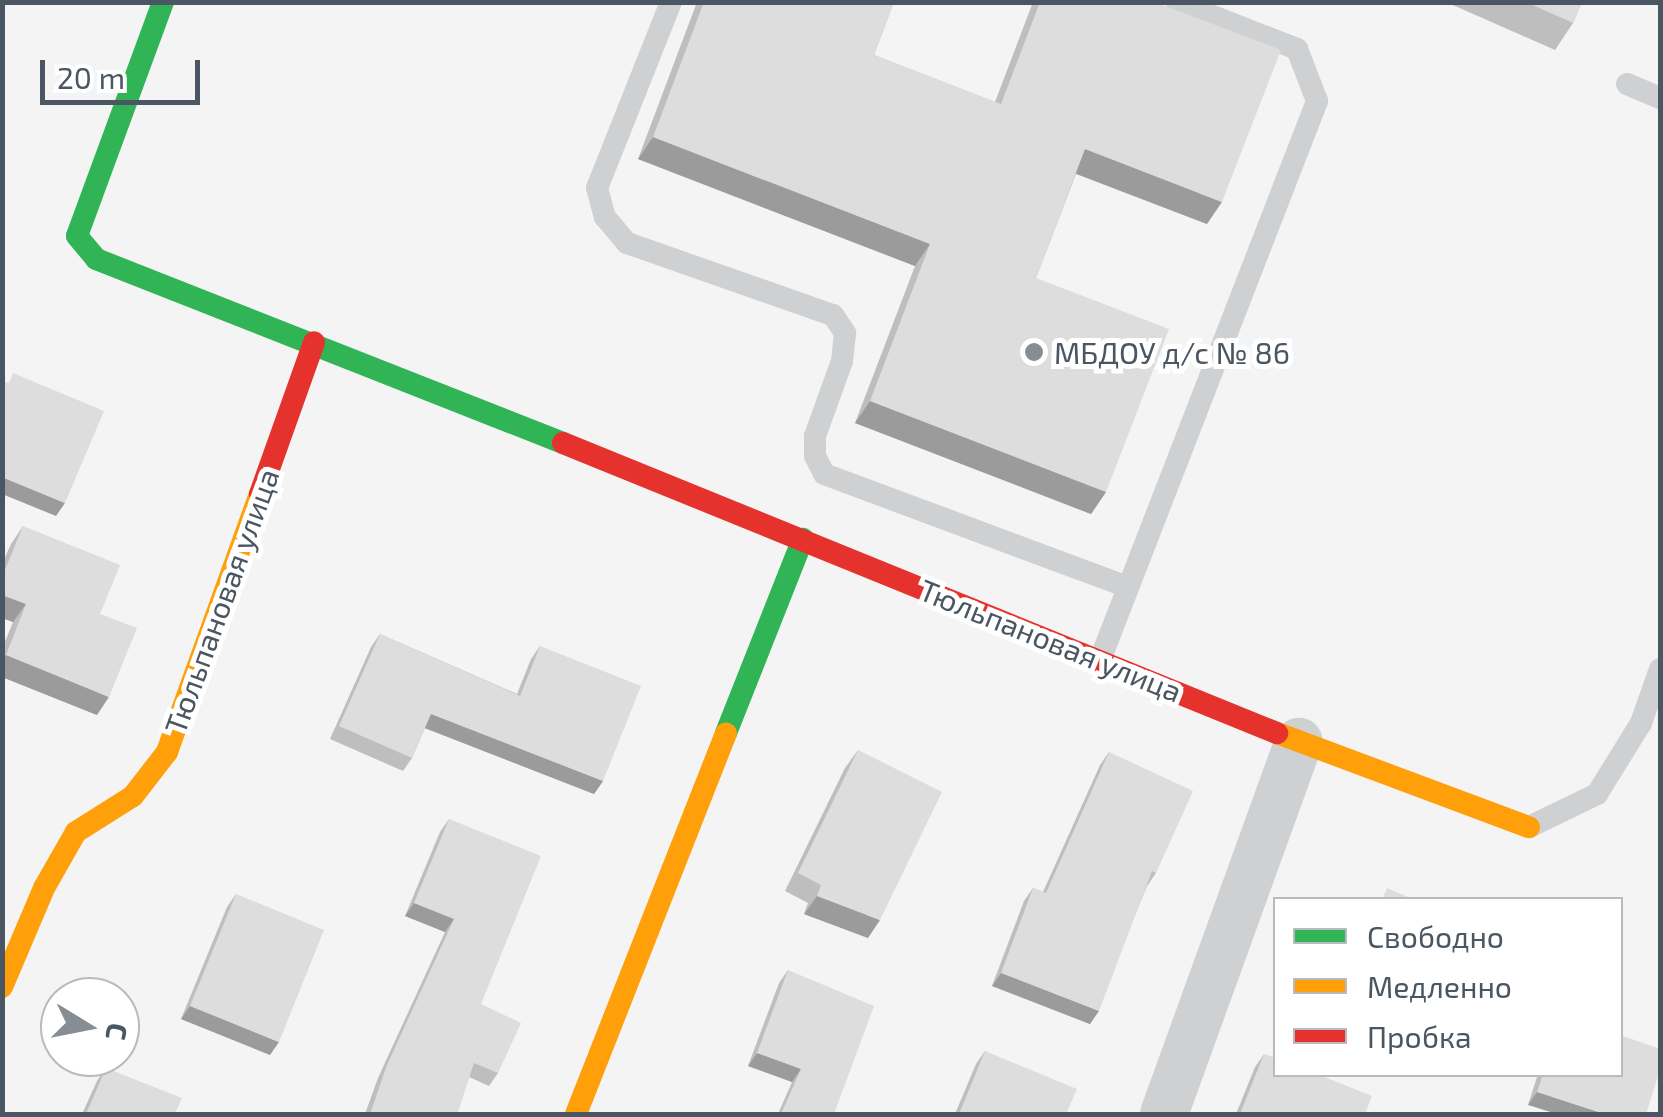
<!DOCTYPE html>
<html>
<head>
<meta charset="utf-8">
<style>
	body { margin:0 }
	#map { position:relative; width:1663px; height:1117px; overflow:hidden; background:#f4f4f4; font-family:"Exo 2",sans-serif }
	div>[style] { position:absolute }
	.lane>* { height:22px; margin:-11px; padding:0 11px; transform-origin:11px; border-radius:11px; background:#ced0d2 }
	.street>* { height:48px; margin:-24px; padding:0 24px; transform-origin:24px; border-radius:24px; background:#ced0d2 }
	.fast>* { height:22px; margin:-11px; padding:0 11px; transform-origin:11px; border-radius:11px; background:#30b455 }
	.slow>* { height:22px; margin:-11px; padding:0 11px; transform-origin:11px; border-radius:11px; background:#ff9f0a }
	.jam>* { height:22px; margin:-11px; padding:0 11px; transform-origin:11px; border-radius:11px; background:#e5322d }
	.wall>* { inset:0; background:#bebebf }
	.shaded-wall>* { inset:0; background:#9b9b9b }
	.building>* { inset:0; background:#ddddde }
	.dots>* { width:28px; height:28px; translate:-50% -50%; box-sizing:border-box; border:5px solid #fff; border-radius:50% }
	span { translate:-50% -50%; white-space:nowrap; text-align:center; line-height:1.15; -webkit-text-stroke:10px #fff; paint-order:stroke }
	.poi-label { font-size:30px; color:#4a5661 }
	.left { translate:0 -50%; text-align:left }
	.street-label { font-size:30px; color:#4a5661 }
	.frame { position:absolute; inset:0; border:5px solid #4a5661; pointer-events:none }
	.legend { position:absolute; left:1273px; top:897px; width:350px; height:180px; box-sizing:border-box; background:#fff; border:2px solid #b7bbc0; margin:0; padding:12px 18px; list-style:none; font-size:30px; color:#4a5661 }
	.legend li { display:flex; align-items:center; gap:20px; height:50px }
	.legend b { width:50px; border:2px solid #b7bbc0 }
	.north { position:absolute; left:40px; top:977px; width:100px; height:100px; box-sizing:border-box; background:#fff; border:2px solid #b7bbc0; border-radius:50%; rotate:100deg; font-size:28px; font-weight:700; line-height:40px; text-align:center; color:#4a5661 }
	.north::after { content:''; display:block; margin:auto; width:35px; height:45px; background:#868d94; clip-path:polygon(50% 0,100% 100%,50% 72%,0 100%) }
	.scale { position:absolute; left:40px; top:60px; width:160px; height:45px; box-sizing:border-box; border:5px solid #4a5661; border-top:0; padding-left:12px; font-size:30px; line-height:35px; white-space:nowrap; color:#4a5661; -webkit-text-stroke:8px #fff; paint-order:stroke }
</style>
</head>
<body>
<div id="map">
	<div class="lane">
		<i style="left:671px;top:2px;width:200px;rotate:111.7deg"></i>
		<i style="left:597px;top:188px;width:30px;rotate:75deg"></i>
		<i style="left:605px;top:217px;width:34px;rotate:50deg"></i>
		<i style="left:627px;top:243px;width:218px;rotate:19.3deg"></i>
		<i style="left:833px;top:315px;width:22px;rotate:56deg"></i>
		<i style="left:845px;top:333px;width:28px;rotate:96deg"></i>
		<i style="left:842px;top:361px;width:80px;rotate:109.8deg"></i>
		<i style="left:815px;top:436px;width:20px;rotate:90deg"></i>
		<i style="left:815px;top:456px;width:20px;rotate:63deg"></i>
		<i style="left:824px;top:474px;width:324px;rotate:20.4deg"></i>
		<i style="left:1627px;top:84px;width:36px;rotate:23deg"></i>
		<i style="left:1100px;top:660px;width:600px;rotate:-68.78deg"></i>
		<i style="left:1317px;top:101px;width:56px;rotate:-111deg"></i>
		<i style="left:1297px;top:49px;width:129px;rotate:-158.6deg"></i>
		<i style="left:1529px;top:827px;width:76px;rotate:-25.9deg"></i>
		<i style="left:1597px;top:794px;width:84px;rotate:-58.2deg"></i>
		<i style="left:1641px;top:723px;width:57px;rotate:-70.6deg"></i>
	</div>
	<div class="street">
		<i style="left:1164px;top:1114px;width:396px;rotate:-70.1deg"></i>
	</div>
	<div class="fast">
		<i style="left:163px;top:2px;width:249px;rotate:110.2deg"></i>
		<i style="left:77px;top:236px;width:30px;rotate:50deg"></i>
		<i style="left:96px;top:259px;width:502px;rotate:21.5deg"></i>
		<i style="left:726px;top:733px;width:209px;rotate:-68.4deg"></i>
	</div>
	<div class="slow">
		<i style="left:1277px;top:733px;width:269px;rotate:20.5deg"></i>
		<i style="left:2px;top:987px;width:108px;rotate:-67deg"></i>
		<i style="left:44px;top:888px;width:64px;rotate:-60.3deg"></i>
		<i style="left:76px;top:832px;width:67px;rotate:-32.3deg"></i>
		<i style="left:133px;top:796px;width:56px;rotate:-52.3deg"></i>
		<i style="left:167px;top:752px;width:274px;rotate:-70.2deg"></i>
		<i style="left:576px;top:1114px;width:409px;rotate:-68.5deg"></i>
	</div>
	<div class="jam">
		<i style="left:563px;top:443px;width:771px;rotate:22.11deg"></i>
		<i style="left:260px;top:494px;width:161px;rotate:-70.4deg"></i>
	</div>
	<div class="wall">
		<i style="clip-path:polygon(697px 2px,894px 2px,874px 55px,995px 102px,1033px 2px,1155px 2px,1207px 224px,1076px 174px,1036px 278px,1106px 492px,1091px 514px,855px 423px,915px 266px,638px 159px)"></i>
		<i style="clip-path:polygon(1446px 2px,1582px 2px,1573px 23px,1555px 50px)"></i>
		<i style="clip-path:polygon(23px 526px,100px 614px,97px 715px,2px 677px,2px 649px,13px 622px,2px 618px,2px 564px,11px 544px)"></i>
		<i style="clip-path:polygon(380px 634px,517px 694px,531px 659px,540px 646px,603px 781px,594px 794px,425px 728px,412px 758px,403px 771px,330px 739px,371px 647px)"></i>
		<i style="clip-path:polygon(858px 750px,868px 938px,804px 914px,808px 903px,785px 891px,845px 768px)"></i>
		<i style="clip-path:polygon(1109px 752px,1156px 873px,1147px 886px,1090px 1024px,992px 986px,1024px 901px,1033px 888px,1043px 892px,1100px 765px)"></i>
		<i style="clip-path:polygon(449px 819px,481px 1004px,498px 1073px,489px 1086px,469px 1077px,457px 1114px,365px 1114px,378px 1078px,445px 932px,405px 916px,440px 832px)"></i>
		<i style="clip-path:polygon(236px 894px,270px 1055px,181px 1019px,227px 907px)"></i>
		<i style="clip-path:polygon(788px 970px,834px 1114px,778px 1114px,792px 1082px,748px 1066px,779px 983px)"></i>
		<i style="clip-path:polygon(985px 1051px,1066px 1114px,955px 1114px,976px 1064px)"></i>
		<i style="clip-path:polygon(1264px 1054px,1365px 1114px,1236px 1114px,1255px 1067px)"></i>
		<i style="clip-path:polygon(106px 1068px,175px 1114px,82px 1114px,97px 1081px)"></i>
		<i style="clip-path:polygon(1538px 1074px,1620px 1074px,1528px 1105px)"></i>
	</div>
	<div class="shaded-wall">
		<i style="clip-path:polygon(653px 137px,930px 244px,915px 266px,638px 159px)"></i>
		<i style="clip-path:polygon(1085px 149px,1222px 202px,1207px 224px,1069px 171px)"></i>
		<i style="clip-path:polygon(870px 401px,1106px 492px,1091px 514px,855px 423px)"></i>
		<i style="clip-path:polygon(2px 477px,65px 503px,56px 516px,2px 494px)"></i>
		<i style="clip-path:polygon(2px 595px,26px 604px,13px 622px,2px 618px)"></i>
		<i style="clip-path:polygon(6px 655px,109px 697px,97px 715px,2px 677px,2px 660px)"></i>
		<i style="clip-path:polygon(431px 714px,603px 781px,594px 794px,422px 727px)"></i>
		<i style="clip-path:polygon(817px 896px,880px 920px,868px 938px,804px 914px)"></i>
		<i style="clip-path:polygon(414px 903px,454px 919px,445px 932px,405px 916px)"></i>
		<i style="clip-path:polygon(1001px 973px,1099px 1011px,1090px 1024px,992px 986px)"></i>
		<i style="clip-path:polygon(190px 1006px,279px 1042px,270px 1055px,181px 1019px)"></i>
		<i style="clip-path:polygon(757px 1053px,801px 1069px,792px 1082px,748px 1066px)"></i>
		<i style="clip-path:polygon(1537px 1092px,1605px 1114px,1557px 1114px,1528px 1105px)"></i>
	</div>
	<div class="building">
		<i style="clip-path:polygon(704px 2px,894px 2px,874px 55px,1001px 104px,1040px 2px,1155px 2px,1281px 50px,1222px 202px,1085px 149px,1036px 278px,1169px 329px,1106px 492px,870px 401px,930px 244px,653px 137px)"></i>
		<i style="clip-path:polygon(1526px 2px,1582px 2px,1573px 23px)"></i>
		<i style="clip-path:polygon(13px 373px,104px 411px,65px 503px,2px 477px,2px 381px,9px 383px)"></i>
		<i style="clip-path:polygon(23px 526px,120px 565px,100px 614px,137px 628px,109px 697px,6px 655px,26px 604px,2px 595px,2px 577px)"></i>
		<i style="clip-path:polygon(380px 634px,520px 696px,540px 646px,641px 686px,603px 781px,431px 714px,412px 758px,339px 726px)"></i>
		<i style="clip-path:polygon(858px 750px,942px 792px,880px 920px,817px 896px,821px 885px,798px 873px)"></i>
		<i style="clip-path:polygon(1109px 752px,1193px 791px,1156px 873px,1152px 871px,1099px 1011px,1001px 973px,1033px 888px,1046px 893px)"></i>
		<i style="clip-path:polygon(449px 819px,541px 856px,481px 1004px,521px 1023px,498px 1073px,474px 1063px,457px 1114px,370px 1114px,387px 1065px,454px 919px,414px 903px)"></i>
		<i style="clip-path:polygon(1387px 888px,1415px 900px,1382px 900px)"></i>
		<i style="clip-path:polygon(236px 894px,324px 930px,279px 1042px,190px 1006px)"></i>
		<i style="clip-path:polygon(788px 970px,874px 1006px,834px 1114px,781px 1114px,801px 1069px,757px 1053px)"></i>
		<i style="clip-path:polygon(1620px 1035px,1660px 1049px,1660px 1070px,1646px 1114px,1605px 1114px,1537px 1092px,1543px 1074px,1620px 1074px)"></i>
		<i style="clip-path:polygon(985px 1051px,1077px 1089px,1066px 1114px,959px 1114px)"></i>
		<i style="clip-path:polygon(1264px 1054px,1276px 1058px,1276px 1074px,1317px 1074px,1372px 1096px,1365px 1114px,1240px 1114px)"></i>
		<i style="clip-path:polygon(106px 1068px,182px 1098px,175px 1114px,86px 1114px)"></i>
	</div>
	<div class="dots">
		<i style="left:1034px;top:352px;background:#868d94"></i>
	</div>
	<div class="poi-label">
		<span class="left" style="left:1054px;top:352px">МБДОУ д/с № 86</span>
	</div>
	<div class="street-label">
		<span style="left:221px;top:601px;rotate:-70deg">Тюльпановая улица</span>
		<span style="left:1051px;top:640px;rotate:22deg">Тюльпановая улица</span>
	</div>
	<div class="frame"></div>
	<ul class="legend">
	<li><b style="height:12px;background:#30b455"></b>Свободно</li>
	<li><b style="height:12px;background:#ff9f0a"></b>Медленно</li>
	<li><b style="height:12px;background:#e5322d"></b>Пробка</li>
	</ul>
	<div class="north">С</div>
	<div class="scale">20 m</div>
</div>
</body>
</html>
